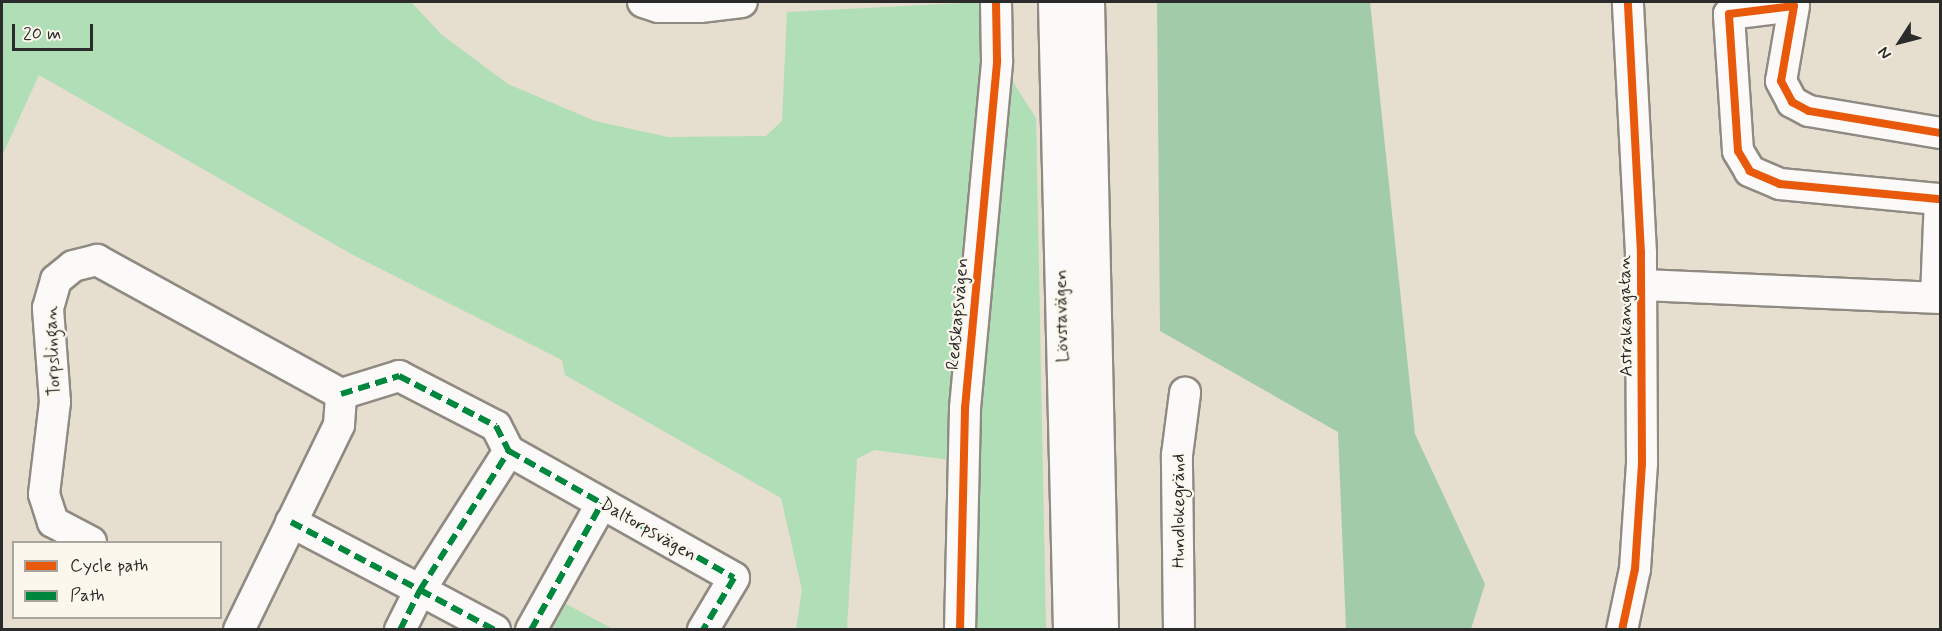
<!DOCTYPE html>
<html>
<head>
<meta charset="utf-8">
<style>
	body { margin:0 }
	#map { position:relative; width:1942px; height:631px; overflow:hidden; background:#e6dece; font-family:Mynerve,sans-serif }
	div>[style] { position:absolute }
	.green>* { inset:0; background:#b0deb7 }
	.forest>* { inset:0; background:#a2cca9 }
	.roads { filter:drop-shadow(2px 0 #8f8a82) drop-shadow(-2px 0 #8f8a82) drop-shadow(0 2px #8f8a82) drop-shadow(0 -2px #8f8a82) }
	.minor>* { height:30px; margin:-15px; padding:0 15px; transform-origin:15px; border-radius:15px; background:#fbfaf8 }
	.tertiary>* { height:33px; margin:-16.5px; padding:0 16.5px; transform-origin:16.5px; border-radius:16.5px; background:#fbfaf8 }
	.quiet>* { height:6px; margin-top:-3px; transform-origin:0; background:repeating-linear-gradient(90deg,#00873e 0 12px,transparent 0 18px) }
	.cycleway>* { height:8px; margin:-4px; padding:0 4px; transform-origin:4px; border-radius:4px; background:#e8590c }
	span { translate:-50% -50%; white-space:nowrap; text-align:center; line-height:1.15; -webkit-text-stroke:4.5px #fbf7ec; paint-order:stroke }
	.street-label { font-size:18px; color:#2b2b2b }
	.frame { position:absolute; inset:0; border:3px solid #2b2b2b; pointer-events:none }
	.legend { position:absolute; left:12px; top:541px; width:210px; height:78px; box-sizing:border-box; background:#fbf7ec; border:2px solid #a8a59f; margin:0; padding:8px 10px; list-style:none; font-size:18px; color:#2b2b2b }
	.legend li { display:flex; align-items:center; gap:12px; height:30px }
	.legend b { width:30px; border:2px solid #a8a59f }
	.north { position:absolute; left:1870px; top:12px; width:60px; height:60px; -webkit-text-stroke:4px #fbf7ec; paint-order:stroke; rotate:234deg; font-size:16px; font-weight:700; line-height:24px; text-align:center; color:#2b2b2b }
	.north::after { content:''; display:block; margin:auto; width:21px; height:27px; background:#2b2b2b; clip-path:polygon(50% 0,100% 100%,50% 72%,0 100%) }
	.scale { position:absolute; left:12px; top:24px; width:81px; height:27px; box-sizing:border-box; border:3px solid #2b2b2b; border-top:0; padding-left:8px; font-size:18px; line-height:21px; white-space:nowrap; color:#2b2b2b; -webkit-text-stroke:4px #fbf7ec; paint-order:stroke }
</style>
</head>
<body>
<div id="map">
	<div class="green">
		<i style="clip-path:polygon(2px 2px,411px 2px,442px 35px,508px 84px,595px 121px,668px 137px,766px 136px,782px 121px,787px 12px,982px 2px,986px 44px,957px 309px,950px 460px,874px 450px,857px 459px,847px 629px,796px 629px,802px 590px,781px 498px,565px 375px,562px 360px,353px 255px,39px 75px,2px 156px)"></i>
		<i style="clip-path:polygon(1009px 76px,1036px 118px,1046px 629px,970px 630px,981px 346px)"></i>
		<i style="clip-path:polygon(566px 604px,613px 629px,552px 629px)"></i>
	</div>
	<div class="forest">
		<i style="clip-path:polygon(1157px 2px,1370px 2px,1415px 434px,1485px 584px,1471px 629px,1346px 629px,1338px 432px,1160px 331px)"></i>
	</div>
	<div class="roads">
		<div class="minor">
			<i style="left:643px;top:2px;width:16px;rotate:18deg"></i>
			<i style="left:658px;top:7px;width:42px"></i>
			<i style="left:700px;top:7px;width:42px;rotate:-6.8deg"></i>
			<i style="left:1938px;top:199px;width:159px;rotate:-174.6deg"></i>
			<i style="left:1780px;top:184px;width:33px;rotate:-157deg"></i>
			<i style="left:1750px;top:171px;width:23px;rotate:-121deg"></i>
			<i style="left:1738px;top:151px;width:137px;rotate:-93.8deg"></i>
			<i style="left:1729px;top:14px;width:65px;rotate:-7deg"></i>
			<i style="left:1794px;top:6px;width:76px;rotate:99.8deg"></i>
			<i style="left:1781px;top:81px;width:24px;rotate:62deg"></i>
			<i style="left:1792px;top:102px;width:19px;rotate:28deg"></i>
			<i style="left:1809px;top:111px;width:133px;rotate:9.5deg"></i>
			<i style="left:1641px;top:285px;width:299px;rotate:2.5deg"></i>
			<i style="left:1936px;top:297px;width:98px;rotate:-87.7deg"></i>
			<i style="left:341px;top:394px;width:61px;rotate:-17.2deg"></i>
			<i style="left:399px;top:376px;width:109px;rotate:27.3deg"></i>
			<i style="left:496px;top:426px;width:28px;rotate:63deg"></i>
			<i style="left:509px;top:451px;width:258px;rotate:29.4deg"></i>
			<i style="left:734px;top:578px;width:61px;rotate:120.8deg"></i>
			<i style="left:291px;top:522px;width:146px;rotate:27.8deg"></i>
			<i style="left:420px;top:590px;width:165px;rotate:-57.4deg"></i>
			<i style="left:91px;top:542px;width:43px;rotate:-152.2deg"></i>
			<i style="left:53px;top:522px;width:29px;rotate:-108deg"></i>
			<i style="left:44px;top:494px;width:93px;rotate:-83.2deg"></i>
			<i style="left:55px;top:402px;width:94px;rotate:-94.3deg"></i>
			<i style="left:48px;top:308px;width:29px;rotate:-74deg"></i>
			<i style="left:56px;top:280px;width:22px;rotate:-39deg"></i>
			<i style="left:73px;top:266px;width:25px;rotate:-14deg"></i>
			<i style="left:97px;top:260px;width:278px;rotate:28.8deg"></i>
			<i style="left:239px;top:630px;width:228px;rotate:-64deg"></i>
			<i style="left:339px;top:425px;width:31px;rotate:-86deg"></i>
			<i style="left:400px;top:630px;width:45px;rotate:-63.4deg"></i>
			<i style="left:420px;top:590px;width:85px;rotate:28.1deg"></i>
			<i style="left:531px;top:630px;width:145px;rotate:-60.8deg"></i>
			<i style="left:960px;top:630px;width:222px;rotate:-88.7deg"></i>
			<i style="left:965px;top:408px;width:349px;rotate:-84.7deg"></i>
			<i style="left:997px;top:60px;width:58px;rotate:-91deg"></i>
			<i style="left:1179px;top:630px;width:175px;rotate:-90.7deg"></i>
			<i style="left:1177px;top:455px;width:63px;rotate:-82.6deg"></i>
			<i style="left:1622px;top:630px;width:62px;rotate:-78deg"></i>
			<i style="left:1635px;top:569px;width:106px;rotate:-86.2deg"></i>
			<i style="left:1642px;top:463px;width:210px;rotate:-90.3deg"></i>
			<i style="left:1641px;top:253px;width:251px;rotate:-93deg"></i>
		</div>
		<div class="tertiary">
			<i style="left:1055px;top:2px;width:628px;rotate:88.63deg"></i>
			<i style="left:1087px;top:2px;width:628px;rotate:88.72deg"></i>
		</div>
	</div>
	<div class="quiet">
		<i style="left:341px;top:394px;width:61px;rotate:-17.2deg"></i>
		<i style="left:399px;top:376px;width:109px;rotate:27.3deg"></i>
		<i style="left:496px;top:426px;width:28px;rotate:63deg"></i>
		<i style="left:509px;top:451px;width:258px;rotate:29.4deg"></i>
		<i style="left:734px;top:578px;width:61px;rotate:120.8deg"></i>
		<i style="left:291px;top:522px;width:146px;rotate:27.8deg"></i>
		<i style="left:420px;top:590px;width:165px;rotate:-57.4deg"></i>
		<i style="left:400px;top:630px;width:45px;rotate:-63.4deg"></i>
		<i style="left:420px;top:590px;width:85px;rotate:28.1deg"></i>
		<i style="left:531px;top:630px;width:145px;rotate:-60.8deg"></i>
	</div>
	<div class="cycleway">
		<i style="left:1938px;top:199px;width:159px;rotate:-174.6deg"></i>
		<i style="left:1780px;top:184px;width:33px;rotate:-157deg"></i>
		<i style="left:1750px;top:171px;width:23px;rotate:-121deg"></i>
		<i style="left:1738px;top:151px;width:137px;rotate:-93.8deg"></i>
		<i style="left:1729px;top:14px;width:65px;rotate:-7deg"></i>
		<i style="left:1794px;top:6px;width:76px;rotate:99.8deg"></i>
		<i style="left:1781px;top:81px;width:24px;rotate:62deg"></i>
		<i style="left:1792px;top:102px;width:19px;rotate:28deg"></i>
		<i style="left:1809px;top:111px;width:133px;rotate:9.5deg"></i>
		<i style="left:960px;top:630px;width:222px;rotate:-88.7deg"></i>
		<i style="left:965px;top:408px;width:349px;rotate:-84.7deg"></i>
		<i style="left:997px;top:60px;width:58px;rotate:-91deg"></i>
		<i style="left:1622px;top:630px;width:62px;rotate:-78deg"></i>
		<i style="left:1635px;top:569px;width:106px;rotate:-86.2deg"></i>
		<i style="left:1642px;top:463px;width:210px;rotate:-90.3deg"></i>
		<i style="left:1641px;top:253px;width:251px;rotate:-93deg"></i>
	</div>
	<div class="street-label">
		<span style="left:958px;top:314px;rotate:-85deg">Redskapsvägen</span>
		<span style="left:1062px;top:316px;rotate:-91deg">Lövstavägen</span>
		<span style="left:1626px;top:316px;rotate:-91deg">Astrakangatan</span>
		<span style="left:53px;top:351px;rotate:-92deg">Torpslingan</span>
		<span style="left:1179px;top:511px;rotate:-90deg">Hundlokegränd</span>
		<span style="left:648px;top:530px;rotate:30deg">Daltorpsvägen</span>
	</div>
	<div class="frame"></div>
	<ul class="legend">
	<li><b style="height:8px;background:#e8590c"></b>Cycle path</li>
	<li><b style="height:8px;background:#00873e"></b>Path</li>
	</ul>
	<div class="north">N</div>
	<div class="scale">20 m</div>
</div>
</body>
</html>
